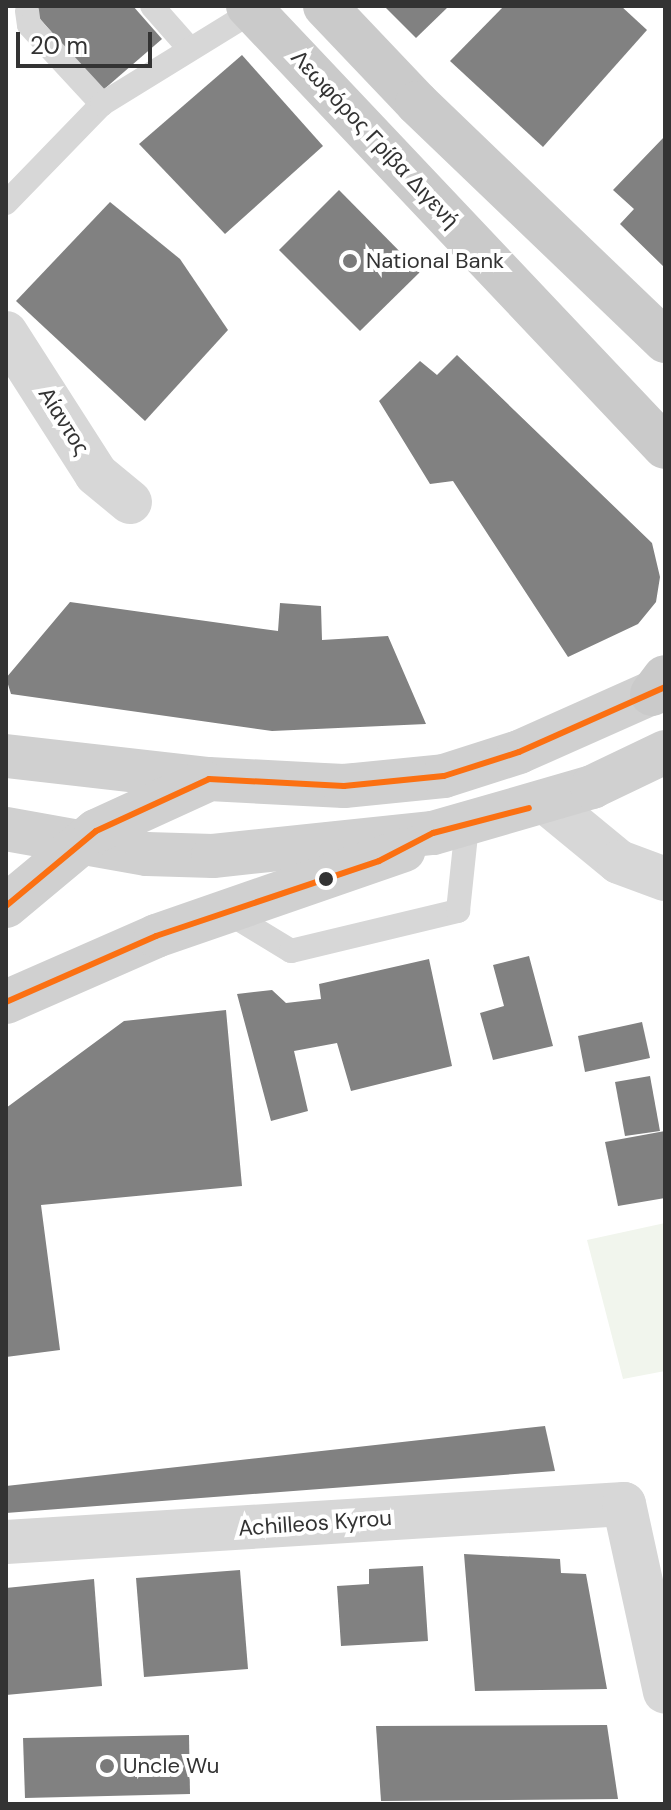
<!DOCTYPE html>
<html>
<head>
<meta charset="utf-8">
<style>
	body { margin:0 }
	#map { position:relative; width:671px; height:1810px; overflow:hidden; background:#fff; font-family:"DM Sans",sans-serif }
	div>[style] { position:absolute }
	.green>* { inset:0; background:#f1f5ed }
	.building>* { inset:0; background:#818181 }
	.service>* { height:24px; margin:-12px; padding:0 12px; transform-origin:12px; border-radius:12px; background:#d7d7d7 }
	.minor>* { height:44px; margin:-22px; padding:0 22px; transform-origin:22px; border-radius:22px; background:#d7d7d7 }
	.secondary>* { height:44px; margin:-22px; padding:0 22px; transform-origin:22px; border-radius:22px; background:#d0d0d0 }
	.primary>* { height:44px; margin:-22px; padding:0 22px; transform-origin:22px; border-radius:22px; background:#cacaca }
	.bus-1>* { height:6px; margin:-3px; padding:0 3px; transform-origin:3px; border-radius:3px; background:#fb7012 }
	.dots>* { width:22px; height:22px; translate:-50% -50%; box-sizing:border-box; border:4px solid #fff; border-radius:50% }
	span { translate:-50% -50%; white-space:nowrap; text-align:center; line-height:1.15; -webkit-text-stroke:8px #fff; paint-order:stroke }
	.street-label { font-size:22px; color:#333 }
	.poi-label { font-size:22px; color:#333 }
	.left { translate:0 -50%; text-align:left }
	.frame { position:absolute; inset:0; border:8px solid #333; pointer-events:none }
	.scale { position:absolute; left:16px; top:32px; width:136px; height:36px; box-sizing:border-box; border:4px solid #333; border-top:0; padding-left:10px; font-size:24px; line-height:28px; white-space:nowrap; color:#333; -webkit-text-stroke:6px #fff; paint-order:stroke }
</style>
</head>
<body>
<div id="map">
	<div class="green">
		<i style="clip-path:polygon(665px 1223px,665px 1371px,623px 1379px,587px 1240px)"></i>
	</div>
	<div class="building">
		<i style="clip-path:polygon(29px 6px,133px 6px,162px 39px,102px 91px)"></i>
		<i style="clip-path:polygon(384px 6px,449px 6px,416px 38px)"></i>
		<i style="clip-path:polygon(504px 6px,621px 6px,647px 30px,543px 147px,450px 61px)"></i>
		<i style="clip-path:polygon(242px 55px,323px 146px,225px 234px,139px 144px)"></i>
		<i style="clip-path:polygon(665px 136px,665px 268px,620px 224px,634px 209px,613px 190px)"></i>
		<i style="clip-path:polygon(339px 190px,420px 272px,360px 331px,279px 250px)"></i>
		<i style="clip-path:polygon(110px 202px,180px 259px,228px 330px,145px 421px,16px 301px)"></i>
		<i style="clip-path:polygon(457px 355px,652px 543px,660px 577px,656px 602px,638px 624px,568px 657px,453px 481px,430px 484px,379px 401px,420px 361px,437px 375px)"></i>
		<i style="clip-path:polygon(70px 602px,278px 631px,280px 603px,321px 606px,322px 640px,388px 636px,426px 724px,272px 731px,11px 694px,6px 678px)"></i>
		<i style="clip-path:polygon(529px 956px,553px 1046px,493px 1060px,480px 1013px,504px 1006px,493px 965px)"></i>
		<i style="clip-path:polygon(429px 959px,452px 1066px,351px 1091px,337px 1043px,294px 1051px,308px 1111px,271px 1121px,237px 994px,272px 990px,286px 1003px,321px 999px,319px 984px)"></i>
		<i style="clip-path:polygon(226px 1010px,242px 1186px,41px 1205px,60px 1350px,6px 1357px,6px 1108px,124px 1021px)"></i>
		<i style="clip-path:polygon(642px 1022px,650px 1058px,585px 1072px,578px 1036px)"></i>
		<i style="clip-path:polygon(650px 1076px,660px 1131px,625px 1136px,615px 1082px)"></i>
		<i style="clip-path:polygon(665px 1131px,665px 1198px,618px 1206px,605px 1142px)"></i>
		<i style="clip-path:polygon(545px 1426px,555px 1471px,6px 1513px,6px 1486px)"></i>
		<i style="clip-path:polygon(464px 1554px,560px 1559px,561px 1573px,586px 1574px,607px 1689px,475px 1691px)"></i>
		<i style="clip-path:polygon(423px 1566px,428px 1641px,341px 1646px,337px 1586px,369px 1584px,369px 1569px)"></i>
		<i style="clip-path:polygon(240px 1570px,248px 1669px,144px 1677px,136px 1578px)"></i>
		<i style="clip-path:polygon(94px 1579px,102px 1686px,6px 1695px,6px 1588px)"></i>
		<i style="clip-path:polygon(607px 1725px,618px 1799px,381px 1801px,376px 1726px)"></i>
		<i style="clip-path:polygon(189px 1735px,190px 1794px,25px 1798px,23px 1738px)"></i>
	</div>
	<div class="service">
		<i style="left:152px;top:6px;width:56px;rotate:48.6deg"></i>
		<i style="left:27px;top:11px;width:14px;rotate:82deg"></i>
		<i style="left:29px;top:25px;width:108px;rotate:47.3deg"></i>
		<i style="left:6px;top:203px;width:138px;rotate:-45.9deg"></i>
		<i style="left:102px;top:104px;width:177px;rotate:-31.6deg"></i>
		<i style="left:227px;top:912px;width:75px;rotate:31.4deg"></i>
		<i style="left:291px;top:951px;width:172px;rotate:-13.5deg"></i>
		<i style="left:458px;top:911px;width:86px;rotate:-84deg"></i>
	</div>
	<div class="minor">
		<i style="left:6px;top:333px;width:167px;rotate:57.4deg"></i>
		<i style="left:96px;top:474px;width:44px;rotate:39.5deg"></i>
		<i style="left:546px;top:802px;width:94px;rotate:39.4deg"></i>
		<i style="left:619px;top:862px;width:49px;rotate:20.3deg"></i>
		<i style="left:6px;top:1542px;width:619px;rotate:-3.52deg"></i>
		<i style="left:624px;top:1504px;width:192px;rotate:77.7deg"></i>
	</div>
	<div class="secondary">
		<i style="left:6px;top:756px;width:204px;rotate:6.5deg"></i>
		<i style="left:209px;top:779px;width:135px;rotate:3deg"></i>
		<i style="left:344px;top:786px;width:100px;rotate:-5.7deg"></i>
		<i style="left:444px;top:776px;width:79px;rotate:-17.7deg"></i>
		<i style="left:519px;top:752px;width:160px;rotate:-24deg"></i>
		<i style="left:6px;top:829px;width:143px;rotate:10.1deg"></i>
		<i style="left:147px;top:854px;width:66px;rotate:1.7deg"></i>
		<i style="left:213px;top:856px;width:221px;rotate:-6deg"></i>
		<i style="left:433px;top:833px;width:166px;rotate:-16.1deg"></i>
		<i style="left:592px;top:787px;width:81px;rotate:-25.6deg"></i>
		<i style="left:6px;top:906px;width:117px;rotate:-39.8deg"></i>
		<i style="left:96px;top:831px;width:118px;rotate:-24.6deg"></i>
		<i style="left:6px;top:1002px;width:164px;rotate:-23.7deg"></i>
		<i style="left:156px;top:936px;width:262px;rotate:-19.1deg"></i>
	</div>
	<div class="primary">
		<i style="left:248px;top:6px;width:607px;rotate:46.6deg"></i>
		<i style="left:325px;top:6px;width:134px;rotate:46.5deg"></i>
		<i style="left:417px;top:103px;width:344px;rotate:43.8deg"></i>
		<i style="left:652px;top:694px;width:21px;rotate:-53deg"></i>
	</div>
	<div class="bus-1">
		<i style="left:6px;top:906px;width:117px;rotate:-39.8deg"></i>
		<i style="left:96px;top:831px;width:124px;rotate:-24.7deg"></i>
		<i style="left:209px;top:779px;width:135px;rotate:3deg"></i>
		<i style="left:344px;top:786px;width:100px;rotate:-5.7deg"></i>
		<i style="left:444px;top:776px;width:79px;rotate:-17.7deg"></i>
		<i style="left:519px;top:752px;width:160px;rotate:-24deg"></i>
		<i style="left:6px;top:1002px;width:164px;rotate:-23.7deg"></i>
		<i style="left:156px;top:936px;width:235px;rotate:-18.6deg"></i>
		<i style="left:379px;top:861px;width:61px;rotate:-27.4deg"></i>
		<i style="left:433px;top:833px;width:99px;rotate:-14.6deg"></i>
	</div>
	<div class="dots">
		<i style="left:350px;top:261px;background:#7a7a7a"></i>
		<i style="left:326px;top:879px;background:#333"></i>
		<i style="left:107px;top:1766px;background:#7a7a7a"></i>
	</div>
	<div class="street-label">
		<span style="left:375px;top:139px;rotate:47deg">Λεωφόρος Γρίβα Διγενή</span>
		<span style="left:64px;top:421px;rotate:58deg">Αίαντος</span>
		<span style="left:315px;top:1523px;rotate:-4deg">Achilleos Kyrou</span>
	</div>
	<div class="poi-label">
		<span class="left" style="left:366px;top:261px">National Bank</span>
		<span class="left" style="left:123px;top:1766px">Uncle Wu</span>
	</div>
	<div class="frame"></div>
	<div class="scale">20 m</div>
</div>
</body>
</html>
